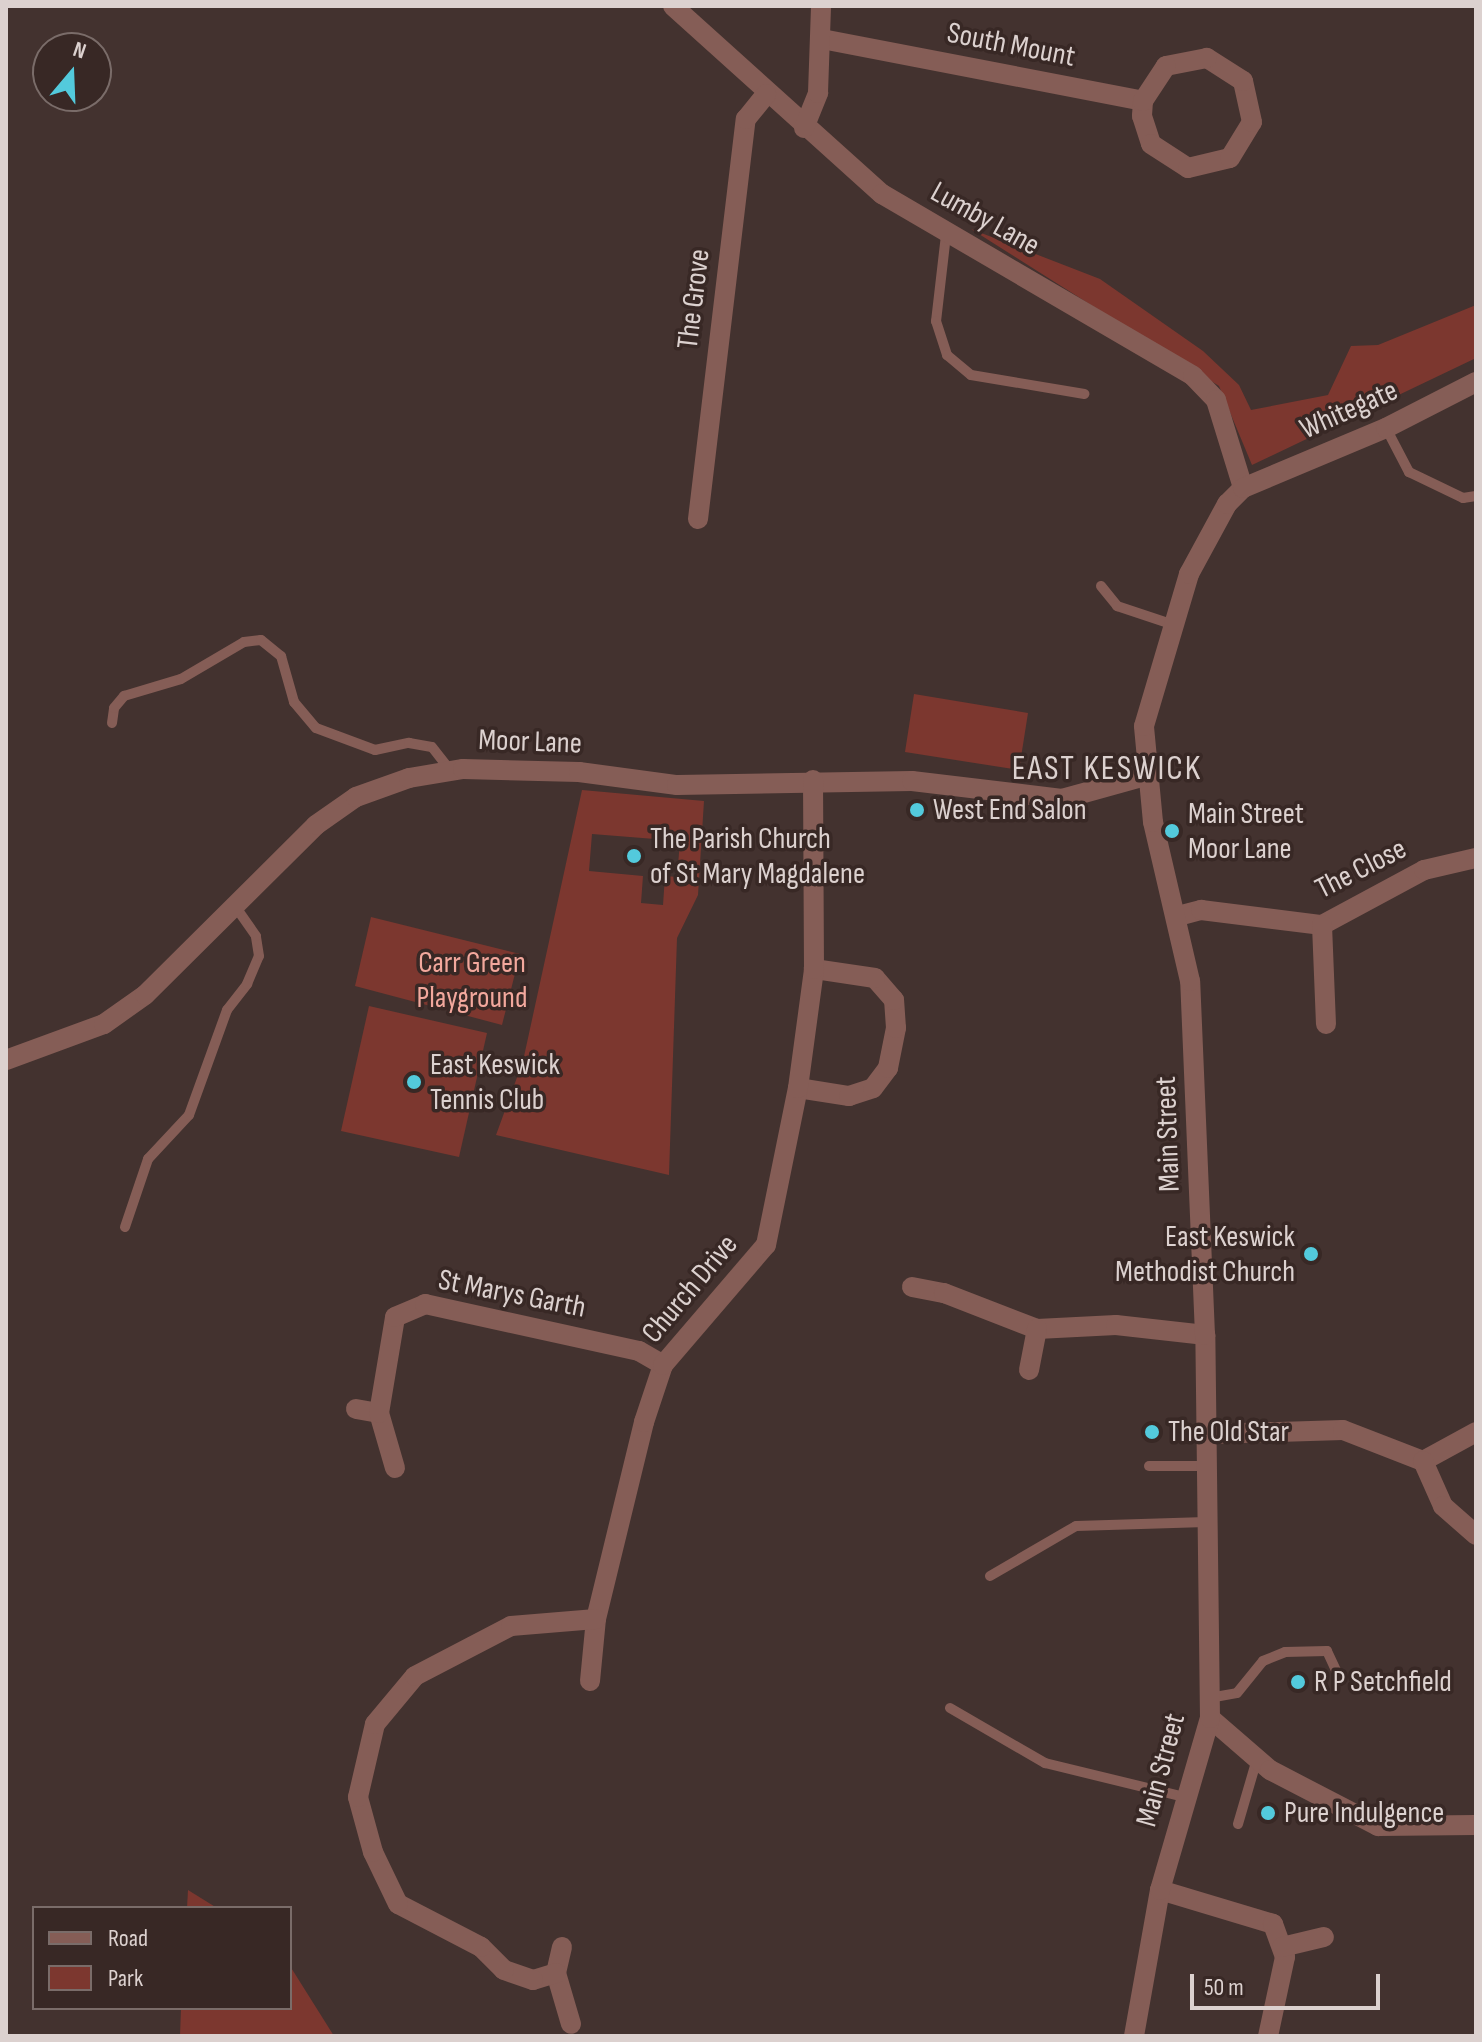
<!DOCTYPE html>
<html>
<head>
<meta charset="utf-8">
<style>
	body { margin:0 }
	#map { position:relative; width:1482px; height:2042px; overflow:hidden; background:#43322f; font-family:"Sofia Sans Condensed",sans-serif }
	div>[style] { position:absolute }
	.green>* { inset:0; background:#7c372f }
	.service>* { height:10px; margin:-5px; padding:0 5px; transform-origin:5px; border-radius:5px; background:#855d56 }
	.minor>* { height:20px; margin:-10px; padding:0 10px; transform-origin:10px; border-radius:10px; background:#855d56 }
	.tertiary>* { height:20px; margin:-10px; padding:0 10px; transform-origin:10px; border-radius:10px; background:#855d56 }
	.dots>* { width:22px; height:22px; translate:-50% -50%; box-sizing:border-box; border:4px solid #382825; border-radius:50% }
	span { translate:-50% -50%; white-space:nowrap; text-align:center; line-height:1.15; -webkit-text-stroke:7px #382825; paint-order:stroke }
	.street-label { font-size:30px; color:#dcd1cf }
	.poi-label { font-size:30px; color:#dcd1cf }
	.left { translate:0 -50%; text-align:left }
	.right { translate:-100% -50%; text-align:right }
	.park-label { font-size:30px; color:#f3a89d }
	.quarter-label { font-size:34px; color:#dcd1cf; letter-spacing:2px }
	.frame { position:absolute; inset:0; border:8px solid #dcd1cf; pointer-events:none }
	.legend { position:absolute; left:32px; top:1906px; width:260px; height:104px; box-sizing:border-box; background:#382825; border:2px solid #7a6c69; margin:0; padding:10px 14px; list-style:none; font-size:24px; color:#dcd1cf }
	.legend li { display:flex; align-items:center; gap:16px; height:40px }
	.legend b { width:40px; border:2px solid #7a6c69 }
	.north { position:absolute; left:32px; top:32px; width:80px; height:80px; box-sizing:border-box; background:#382825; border:2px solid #7a6c69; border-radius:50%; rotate:19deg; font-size:22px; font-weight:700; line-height:32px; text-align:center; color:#dcd1cf }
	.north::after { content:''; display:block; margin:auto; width:28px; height:36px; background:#53cadc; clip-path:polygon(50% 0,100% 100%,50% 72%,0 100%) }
	.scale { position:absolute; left:1190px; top:1974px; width:190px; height:36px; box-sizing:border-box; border:4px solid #dcd1cf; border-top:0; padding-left:10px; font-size:24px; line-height:28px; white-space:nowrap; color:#dcd1cf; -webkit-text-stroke:6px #382825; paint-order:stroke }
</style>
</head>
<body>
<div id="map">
	<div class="green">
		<i style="clip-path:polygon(971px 229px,1100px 279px,1203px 351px,1239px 385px,1251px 410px,1328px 395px,1351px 346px,1378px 345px,1476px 305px,1476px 358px,1252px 465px,1219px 386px)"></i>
		<i style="clip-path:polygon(914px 694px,1028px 713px,1019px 770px,905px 752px)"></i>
		<i style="clip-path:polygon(evenodd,582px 790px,704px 801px,698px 895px,677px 938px,669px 1175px,496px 1135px,523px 1061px,582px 790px,592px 834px,680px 841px,677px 877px,665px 876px,663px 905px,641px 903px,643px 876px,589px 871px,592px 834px)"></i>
		<i style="clip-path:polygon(371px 917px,520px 954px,502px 1025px,355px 986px)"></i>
		<i style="clip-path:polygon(369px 1006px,487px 1033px,459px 1157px,341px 1131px)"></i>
		<i style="clip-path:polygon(188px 1890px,217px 1908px,187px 1908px)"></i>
		<i style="clip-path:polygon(290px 1966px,334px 2036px,180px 2036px,181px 2008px,290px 2008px)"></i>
	</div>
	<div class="service">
		<i style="left:946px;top:235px;width:87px;rotate:96.6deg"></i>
		<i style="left:936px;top:321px;width:36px;rotate:72deg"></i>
		<i style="left:947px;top:355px;width:31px;rotate:40deg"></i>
		<i style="left:971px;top:375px;width:115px;rotate:9.5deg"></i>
		<i style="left:1386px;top:428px;width:50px;rotate:62.4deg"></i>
		<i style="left:1409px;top:472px;width:60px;rotate:25.7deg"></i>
		<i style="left:1463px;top:498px;width:13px;rotate:-9deg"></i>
		<i style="left:1101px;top:586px;width:26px;rotate:51deg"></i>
		<i style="left:1117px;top:606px;width:57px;rotate:18.4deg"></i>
		<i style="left:112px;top:723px;width:15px;rotate:-82deg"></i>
		<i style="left:114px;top:708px;width:16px;rotate:-50deg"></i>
		<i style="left:124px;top:696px;width:59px;rotate:-16.6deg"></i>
		<i style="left:181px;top:679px;width:73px;rotate:-30.4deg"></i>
		<i style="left:244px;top:642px;width:17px;rotate:-7deg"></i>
		<i style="left:261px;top:640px;width:26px;rotate:39deg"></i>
		<i style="left:281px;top:656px;width:48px;rotate:74.2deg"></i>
		<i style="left:294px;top:702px;width:34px;rotate:50deg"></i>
		<i style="left:316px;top:728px;width:63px;rotate:20.4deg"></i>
		<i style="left:375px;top:750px;width:35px;rotate:-12deg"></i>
		<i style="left:409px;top:743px;width:23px;rotate:10deg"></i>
		<i style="left:432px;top:747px;width:31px;rotate:52deg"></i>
		<i style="left:125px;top:1227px;width:72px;rotate:-71.3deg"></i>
		<i style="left:148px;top:1159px;width:60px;rotate:-47deg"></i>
		<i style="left:189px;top:1115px;width:112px;rotate:-70.1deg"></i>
		<i style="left:227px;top:1010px;width:33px;rotate:-52deg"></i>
		<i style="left:247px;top:984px;width:30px;rotate:-67deg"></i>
		<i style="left:259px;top:956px;width:20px;rotate:-99deg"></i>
		<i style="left:256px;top:936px;width:38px;rotate:-125deg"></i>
		<i style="left:1149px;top:1466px;width:58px"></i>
		<i style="left:990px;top:1576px;width:99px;rotate:-30.2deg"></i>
		<i style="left:1076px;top:1526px;width:130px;rotate:-1.8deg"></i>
		<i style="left:1209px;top:1698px;width:28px;rotate:-10deg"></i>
		<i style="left:1237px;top:1693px;width:41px;rotate:-50.9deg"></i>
		<i style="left:1263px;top:1661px;width:24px;rotate:-22deg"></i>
		<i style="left:1285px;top:1652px;width:42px;rotate:-1.4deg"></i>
		<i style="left:1327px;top:1651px;width:26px;rotate:65deg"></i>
		<i style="left:950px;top:1708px;width:110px;rotate:30.1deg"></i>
		<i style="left:1045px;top:1763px;width:144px;rotate:13.7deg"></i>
		<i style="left:1238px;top:1824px;width:68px;rotate:-73.7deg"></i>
	</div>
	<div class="minor">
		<i style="left:673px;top:6px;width:281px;rotate:42deg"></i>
		<i style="left:882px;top:194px;width:360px;rotate:30.3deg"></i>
		<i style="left:1193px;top:376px;width:33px;rotate:46deg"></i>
		<i style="left:1216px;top:400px;width:92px;rotate:72.9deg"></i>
		<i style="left:822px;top:39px;width:327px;rotate:10.9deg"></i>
		<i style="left:1143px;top:101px;width:15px;rotate:94deg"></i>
		<i style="left:1142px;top:116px;width:29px;rotate:72deg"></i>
		<i style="left:1151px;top:144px;width:44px;rotate:33deg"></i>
		<i style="left:1188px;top:168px;width:43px;rotate:-13.4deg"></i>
		<i style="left:1230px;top:158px;width:42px;rotate:-58.6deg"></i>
		<i style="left:1252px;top:122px;width:42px;rotate:-102.4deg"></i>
		<i style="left:1243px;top:81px;width:43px;rotate:-147.4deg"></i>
		<i style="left:1207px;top:58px;width:42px;rotate:169deg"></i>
		<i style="left:1166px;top:66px;width:42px;rotate:123.3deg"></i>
		<i style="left:804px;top:128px;width:38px;rotate:-68deg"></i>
		<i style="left:818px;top:93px;width:87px;rotate:-88deg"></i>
		<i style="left:698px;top:519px;width:403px;rotate:-83.2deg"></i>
		<i style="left:746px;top:119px;width:32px;rotate:-51deg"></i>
		<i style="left:1178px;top:916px;width:24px;rotate:-15deg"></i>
		<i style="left:1201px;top:910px;width:122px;rotate:7.1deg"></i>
		<i style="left:1322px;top:925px;width:116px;rotate:-28.3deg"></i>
		<i style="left:1424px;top:870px;width:53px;rotate:-13deg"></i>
		<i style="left:1322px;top:925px;width:99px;rotate:87.7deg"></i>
		<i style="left:6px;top:1060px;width:104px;rotate:-20.2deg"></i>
		<i style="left:104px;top:1024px;width:50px;rotate:-35.3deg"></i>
		<i style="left:145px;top:995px;width:241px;rotate:-44.8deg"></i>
		<i style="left:316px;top:825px;width:49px;rotate:-35deg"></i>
		<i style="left:356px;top:797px;width:56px;rotate:-19.7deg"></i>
		<i style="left:409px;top:778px;width:55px;rotate:-9.5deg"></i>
		<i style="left:463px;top:769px;width:116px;rotate:1.5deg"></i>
		<i style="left:579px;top:772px;width:99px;rotate:7.6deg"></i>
		<i style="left:677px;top:785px;width:235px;rotate:-1deg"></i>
		<i style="left:912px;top:781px;width:151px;rotate:6.8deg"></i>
		<i style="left:1062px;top:799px;width:86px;rotate:-15.5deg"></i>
		<i style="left:798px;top:1088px;width:52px;rotate:8.9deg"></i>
		<i style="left:849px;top:1096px;width:25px;rotate:-18deg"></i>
		<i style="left:873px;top:1088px;width:25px;rotate:-53deg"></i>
		<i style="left:888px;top:1068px;width:41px;rotate:-78.7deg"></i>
		<i style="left:896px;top:1028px;width:28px;rotate:-94deg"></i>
		<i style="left:894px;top:1000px;width:29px;rotate:-131deg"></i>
		<i style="left:875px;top:978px;width:62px;rotate:-171.6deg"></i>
		<i style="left:912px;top:1287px;width:33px;rotate:11deg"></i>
		<i style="left:944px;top:1293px;width:100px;rotate:21.2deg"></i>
		<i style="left:1037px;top:1329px;width:79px;rotate:-2.9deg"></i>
		<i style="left:1116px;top:1325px;width:90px;rotate:6.4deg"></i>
		<i style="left:1029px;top:1370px;width:42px;rotate:-79deg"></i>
		<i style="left:356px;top:1409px;width:23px;rotate:10deg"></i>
		<i style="left:1207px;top:1434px;width:136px;rotate:-1.7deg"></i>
		<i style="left:1343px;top:1430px;width:86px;rotate:21.2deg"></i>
		<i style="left:1423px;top:1461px;width:60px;rotate:-28.7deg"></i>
		<i style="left:1423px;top:1461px;width:49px;rotate:66deg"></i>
		<i style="left:1443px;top:1506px;width:44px;rotate:41.3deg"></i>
		<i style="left:395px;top:1468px;width:57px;rotate:-106.2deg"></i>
		<i style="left:379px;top:1413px;width:97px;rotate:-80.5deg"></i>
		<i style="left:395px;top:1317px;width:33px;rotate:-23deg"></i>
		<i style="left:425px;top:1304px;width:219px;rotate:12.4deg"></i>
		<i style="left:639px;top:1351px;width:28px;rotate:30deg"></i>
		<i style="left:590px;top:1681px;width:62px;rotate:-84.5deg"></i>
		<i style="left:596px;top:1619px;width:203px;rotate:-76.3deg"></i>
		<i style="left:644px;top:1422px;width:60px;rotate:-71.6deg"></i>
		<i style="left:663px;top:1365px;width:158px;rotate:-49.4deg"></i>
		<i style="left:766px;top:1245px;width:160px;rotate:-78.5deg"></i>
		<i style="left:798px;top:1088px;width:120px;rotate:-82.3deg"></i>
		<i style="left:814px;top:969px;width:189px;rotate:-90.3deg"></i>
		<i style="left:1210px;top:1718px;width:79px;rotate:40.9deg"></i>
		<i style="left:1270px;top:1770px;width:122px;rotate:27.4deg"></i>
		<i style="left:1378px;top:1826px;width:98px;rotate:-0.6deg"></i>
		<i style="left:1160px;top:1890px;width:118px;rotate:16.7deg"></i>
		<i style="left:1273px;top:1924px;width:35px;rotate:70deg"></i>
		<i style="left:1285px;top:1957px;width:81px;rotate:102.1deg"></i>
		<i style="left:562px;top:1947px;width:27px;rotate:103deg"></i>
		<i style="left:556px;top:1973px;width:53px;rotate:73.6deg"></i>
		<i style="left:1282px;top:1947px;width:43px;rotate:-13.4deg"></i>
		<i style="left:556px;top:1973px;width:24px;rotate:163deg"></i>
		<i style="left:533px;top:1980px;width:31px;rotate:-161deg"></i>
		<i style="left:504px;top:1970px;width:33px;rotate:-135deg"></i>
		<i style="left:481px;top:1947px;width:93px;rotate:-152.6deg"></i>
		<i style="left:398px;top:1904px;width:58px;rotate:-115.7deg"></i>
		<i style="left:373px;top:1852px;width:57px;rotate:-105.3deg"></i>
		<i style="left:358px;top:1797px;width:75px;rotate:-76.9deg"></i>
		<i style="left:375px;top:1724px;width:62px;rotate:-50.2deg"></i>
		<i style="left:415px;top:1676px;width:108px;rotate:-27.5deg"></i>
		<i style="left:511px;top:1626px;width:85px;rotate:-4.7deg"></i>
	</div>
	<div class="tertiary">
		<i style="left:1134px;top:2036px;width:148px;rotate:-79.9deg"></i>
		<i style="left:1160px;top:1890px;width:179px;rotate:-73.8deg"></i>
		<i style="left:1210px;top:1718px;width:383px;rotate:-90.7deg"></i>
		<i style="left:1205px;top:1335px;width:354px;rotate:-92.4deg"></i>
		<i style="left:1190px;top:981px;width:163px;rotate:-103.1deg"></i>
		<i style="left:1153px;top:822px;width:96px;rotate:-95.4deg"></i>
		<i style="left:1144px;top:726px;width:159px;rotate:-73.5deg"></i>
		<i style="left:1189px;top:574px;width:80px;rotate:-61.5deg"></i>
		<i style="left:1227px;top:504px;width:23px;rotate:-45deg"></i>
		<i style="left:1243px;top:488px;width:155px;rotate:-22.8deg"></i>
		<i style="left:1386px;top:428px;width:101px;rotate:-27.1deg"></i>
	</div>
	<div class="dots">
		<i style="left:917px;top:810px;background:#53cadc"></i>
		<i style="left:1172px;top:831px;background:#53cadc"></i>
		<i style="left:634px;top:856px;background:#53cadc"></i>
		<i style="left:414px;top:1082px;background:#53cadc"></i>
		<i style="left:1311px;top:1254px;background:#53cadc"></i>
		<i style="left:1152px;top:1432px;background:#53cadc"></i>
		<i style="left:1298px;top:1682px;background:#53cadc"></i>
		<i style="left:1268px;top:1813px;background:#53cadc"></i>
	</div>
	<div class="street-label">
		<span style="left:1011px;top:45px;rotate:11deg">South Mount</span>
		<span style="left:985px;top:219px;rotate:29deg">Lumby Lane</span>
		<span style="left:694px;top:299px;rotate:-83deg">The Grove</span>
		<span style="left:1349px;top:410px;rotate:-24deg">Whitegate</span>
		<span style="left:530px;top:742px;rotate:2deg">Moor Lane</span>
		<span style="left:1361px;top:869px;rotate:-27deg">The Close</span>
		<span style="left:1168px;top:1134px;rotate:-92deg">Main Street</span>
		<span style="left:690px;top:1289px;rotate:-50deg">Church Drive</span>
		<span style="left:512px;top:1294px;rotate:11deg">St Marys Garth</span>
		<span style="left:1161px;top:1770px;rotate:-75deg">Main Street</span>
	</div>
	<div class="poi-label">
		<span class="left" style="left:933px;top:810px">West End Salon</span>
		<span class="left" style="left:1188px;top:831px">Main Street<br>Moor Lane</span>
		<span class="left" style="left:650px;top:856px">The Parish Church<br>of St Mary Magdalene</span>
		<span class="left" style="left:430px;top:1082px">East Keswick<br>Tennis Club</span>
		<span class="right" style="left:1295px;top:1254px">East Keswick<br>Methodist Church</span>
		<span class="left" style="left:1168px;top:1432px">The Old Star</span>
		<span class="left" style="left:1314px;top:1682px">R P Setchfield</span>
		<span class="left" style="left:1284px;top:1813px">Pure Indulgence</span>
	</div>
	<div class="park-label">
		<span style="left:472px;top:980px">Carr Green<br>Playground</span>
	</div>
	<div class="quarter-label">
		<span style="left:1107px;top:769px">EAST KESWICK</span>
	</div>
	<div class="frame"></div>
	<ul class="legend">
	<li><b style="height:10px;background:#855d56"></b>Road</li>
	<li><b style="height:22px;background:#7c372f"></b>Park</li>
	</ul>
	<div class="north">N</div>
	<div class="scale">50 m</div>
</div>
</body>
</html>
